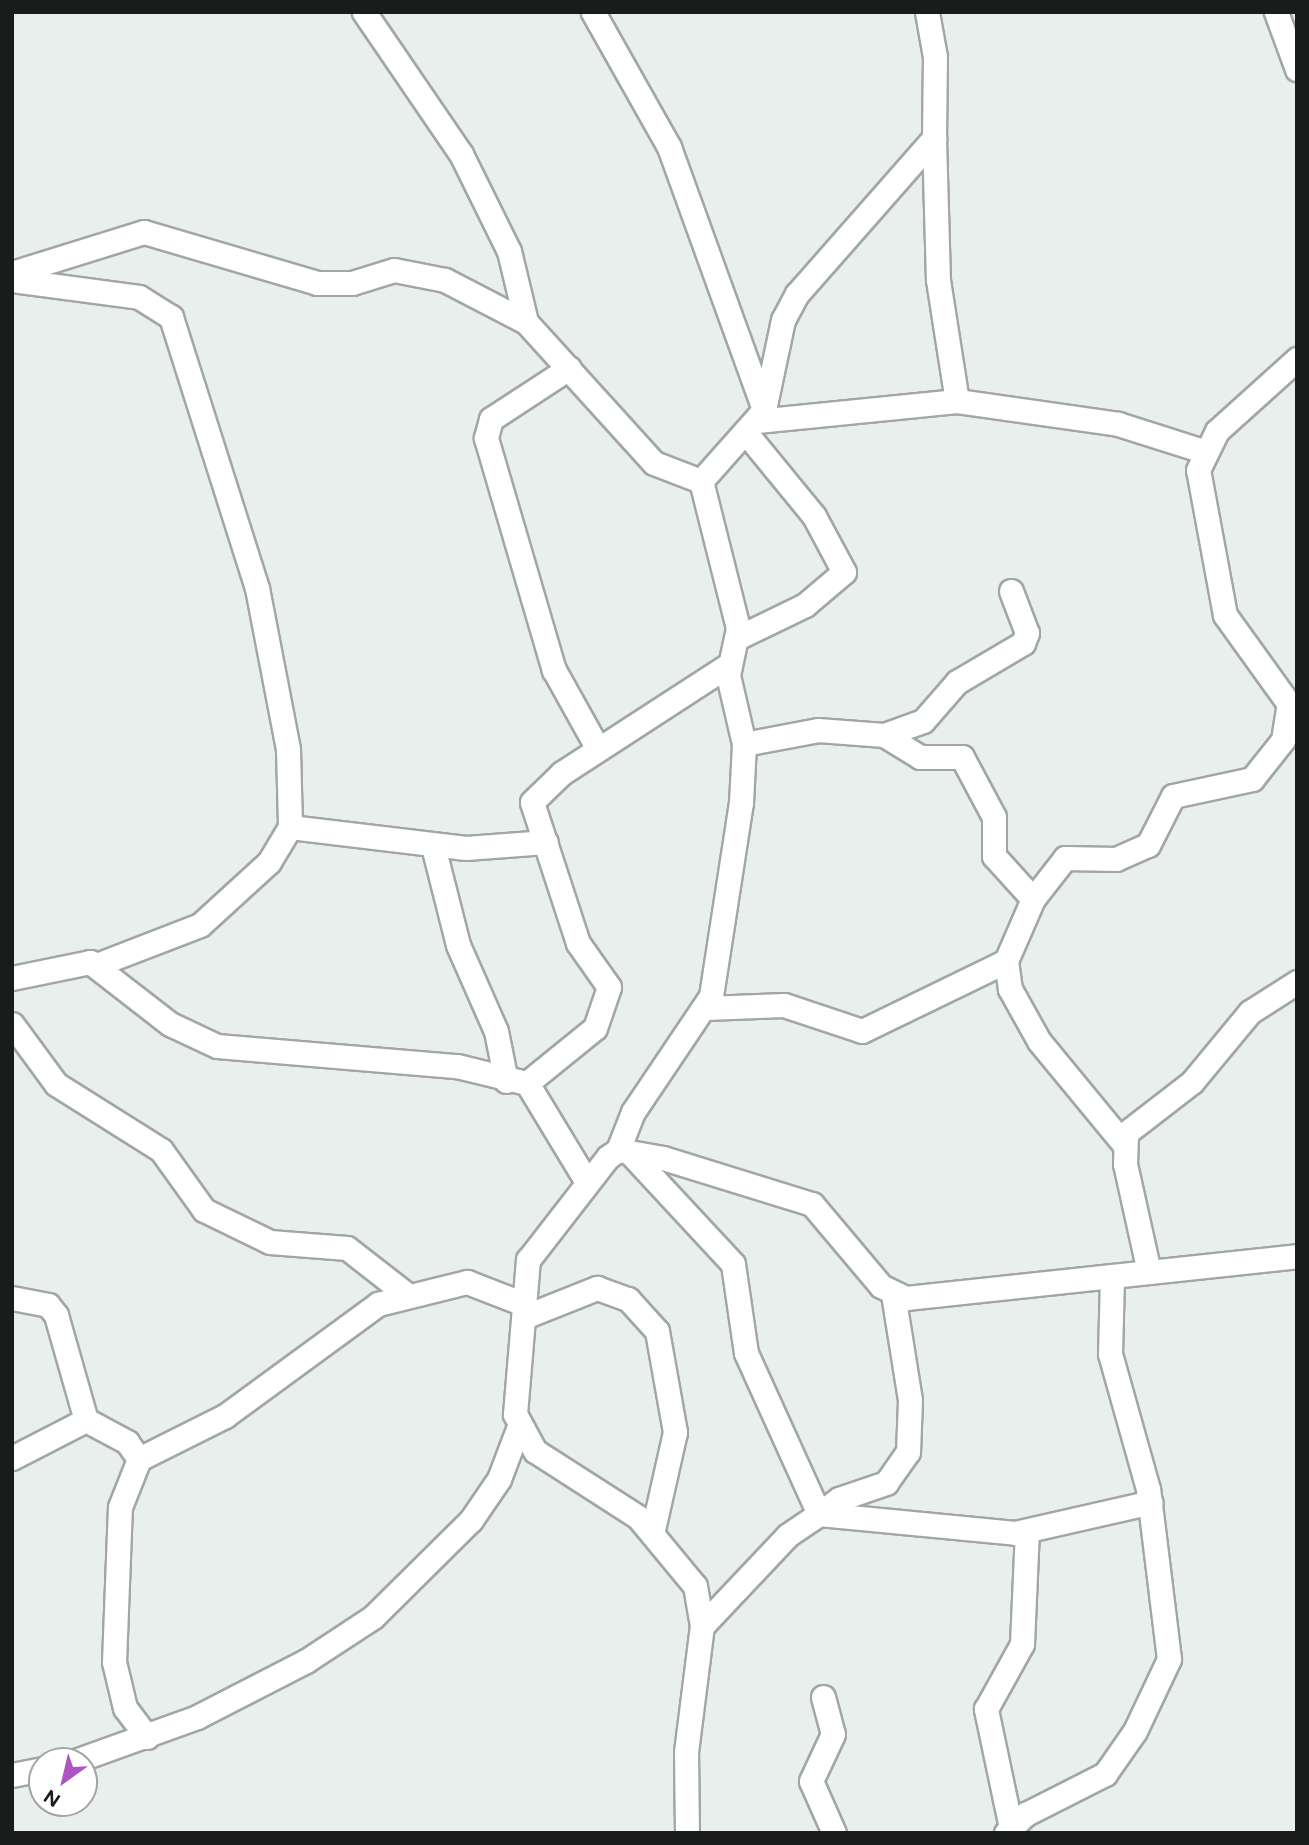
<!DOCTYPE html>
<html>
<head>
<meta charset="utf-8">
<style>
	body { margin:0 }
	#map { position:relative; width:1309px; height:1845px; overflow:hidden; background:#e8efec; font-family:Figtree,sans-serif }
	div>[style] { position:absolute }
	.roads { filter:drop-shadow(2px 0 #a1a7a4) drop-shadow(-2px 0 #a1a7a4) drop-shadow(0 2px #a1a7a4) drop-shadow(0 -2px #a1a7a4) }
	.street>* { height:23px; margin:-11.5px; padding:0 11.5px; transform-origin:11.5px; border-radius:11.5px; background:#fff }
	span { translate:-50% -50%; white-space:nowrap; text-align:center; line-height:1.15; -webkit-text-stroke:5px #fff; paint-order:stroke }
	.frame { position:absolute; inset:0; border:14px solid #191c1b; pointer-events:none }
	.north { position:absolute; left:28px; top:1747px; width:70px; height:70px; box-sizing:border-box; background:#fff; border:2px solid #a3a4a4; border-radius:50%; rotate:214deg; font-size:19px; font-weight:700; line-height:28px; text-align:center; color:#191c1b }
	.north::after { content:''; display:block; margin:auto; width:24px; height:32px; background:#ac54c1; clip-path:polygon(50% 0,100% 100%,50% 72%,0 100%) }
</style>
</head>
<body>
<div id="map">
	<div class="roads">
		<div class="street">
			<i style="left:364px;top:12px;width:172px;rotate:55.7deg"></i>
			<i style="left:461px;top:154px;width:108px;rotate:63.7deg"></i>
			<i style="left:509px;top:251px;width:73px;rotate:76.5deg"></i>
			<i style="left:593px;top:12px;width:155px;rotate:60.6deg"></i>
			<i style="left:669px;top:147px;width:280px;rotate:70.1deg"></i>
			<i style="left:1276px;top:12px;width:61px;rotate:69.8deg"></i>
			<i style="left:934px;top:138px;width:142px;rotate:88.4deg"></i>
			<i style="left:938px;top:280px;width:122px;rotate:81.1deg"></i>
			<i style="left:12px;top:273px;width:138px;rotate:-17.3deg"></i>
			<i style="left:144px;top:232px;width:180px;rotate:16.4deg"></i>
			<i style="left:317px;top:283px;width:35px"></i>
			<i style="left:352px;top:283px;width:44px;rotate:-17.2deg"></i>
			<i style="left:394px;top:270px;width:52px;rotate:11.1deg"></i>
			<i style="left:445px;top:280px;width:91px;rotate:27.4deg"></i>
			<i style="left:526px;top:322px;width:190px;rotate:47.8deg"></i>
			<i style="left:654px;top:463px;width:50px;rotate:21deg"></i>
			<i style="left:12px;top:280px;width:128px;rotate:7.6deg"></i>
			<i style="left:139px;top:297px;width:38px;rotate:32deg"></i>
			<i style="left:171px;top:317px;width:284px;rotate:72.4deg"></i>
			<i style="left:257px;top:588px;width:164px;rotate:79.1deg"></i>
			<i style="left:288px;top:749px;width:78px;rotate:88.5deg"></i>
			<i style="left:290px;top:827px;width:41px;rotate:121deg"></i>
			<i style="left:269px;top:862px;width:93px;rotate:137.6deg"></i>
			<i style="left:200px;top:925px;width:108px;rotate:158.9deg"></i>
			<i style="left:569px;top:368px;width:93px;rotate:146.8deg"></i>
			<i style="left:491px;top:419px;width:20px;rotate:105deg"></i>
			<i style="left:486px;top:438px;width:242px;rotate:73.7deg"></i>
			<i style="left:554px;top:670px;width:90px;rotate:60.9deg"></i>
			<i style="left:757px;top:421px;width:201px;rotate:-5.7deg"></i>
			<i style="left:957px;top:401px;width:163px;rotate:8.1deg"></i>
			<i style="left:1118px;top:424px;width:89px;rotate:17.6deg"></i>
			<i style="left:737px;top:638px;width:76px;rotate:-25.9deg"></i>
			<i style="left:805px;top:605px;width:51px;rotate:-40.2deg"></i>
			<i style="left:844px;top:572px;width:64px;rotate:-118.2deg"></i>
			<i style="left:814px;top:516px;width:107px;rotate:-129.3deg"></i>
			<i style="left:884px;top:735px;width:42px;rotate:31.4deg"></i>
			<i style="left:920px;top:757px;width:42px"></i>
			<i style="left:962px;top:757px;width:68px;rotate:61.9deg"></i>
			<i style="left:994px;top:817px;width:39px;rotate:90deg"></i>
			<i style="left:994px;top:856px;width:58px;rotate:47.8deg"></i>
			<i style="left:744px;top:744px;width:75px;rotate:-10.7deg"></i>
			<i style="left:818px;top:730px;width:66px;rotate:4.3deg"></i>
			<i style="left:884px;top:735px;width:41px;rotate:-19.7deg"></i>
			<i style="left:923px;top:721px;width:52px;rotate:-48.9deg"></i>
			<i style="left:957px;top:682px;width:77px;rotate:-30.6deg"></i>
			<i style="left:1023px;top:643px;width:11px;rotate:-68deg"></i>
			<i style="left:1027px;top:633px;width:45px;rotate:-110.9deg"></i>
			<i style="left:290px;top:827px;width:177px;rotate:6.8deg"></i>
			<i style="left:466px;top:848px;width:80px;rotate:-4.3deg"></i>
			<i style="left:433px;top:846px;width:102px;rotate:75.8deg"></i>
			<i style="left:458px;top:945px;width:94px;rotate:66.2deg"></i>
			<i style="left:496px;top:1031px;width:51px;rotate:78.7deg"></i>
			<i style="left:12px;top:978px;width:80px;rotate:-11.6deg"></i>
			<i style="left:90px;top:962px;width:101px;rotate:37.8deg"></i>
			<i style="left:170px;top:1024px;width:52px;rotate:25.1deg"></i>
			<i style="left:217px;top:1046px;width:241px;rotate:4.8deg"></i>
			<i style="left:457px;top:1066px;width:72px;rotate:13.7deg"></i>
			<i style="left:527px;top:1083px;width:87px;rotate:-39deg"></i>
			<i style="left:595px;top:1028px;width:43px;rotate:-71.1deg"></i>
			<i style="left:609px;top:987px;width:54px;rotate:-125.2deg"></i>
			<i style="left:578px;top:943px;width:148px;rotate:-108.1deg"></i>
			<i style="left:532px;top:802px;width:42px;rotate:-44deg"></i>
			<i style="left:562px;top:773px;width:200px;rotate:-33deg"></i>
			<i style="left:706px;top:1008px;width:78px;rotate:-2.2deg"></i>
			<i style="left:784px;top:1005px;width:82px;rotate:18.4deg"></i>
			<i style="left:862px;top:1031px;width:160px;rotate:-25.9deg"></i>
			<i style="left:12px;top:1024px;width:74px;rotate:53.7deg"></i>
			<i style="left:56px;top:1084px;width:124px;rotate:32.2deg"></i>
			<i style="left:161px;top:1150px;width:74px;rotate:54.4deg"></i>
			<i style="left:204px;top:1210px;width:73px;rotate:25.9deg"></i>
			<i style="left:270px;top:1242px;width:77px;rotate:4.5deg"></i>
			<i style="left:347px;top:1248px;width:75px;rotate:37.9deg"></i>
			<i style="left:527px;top:1083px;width:116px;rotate:58.8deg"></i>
			<i style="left:1123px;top:1143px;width:132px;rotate:-129.5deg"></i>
			<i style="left:1039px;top:1041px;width:60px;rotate:-119.1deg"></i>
			<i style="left:1010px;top:989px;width:28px;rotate:-98deg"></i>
			<i style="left:1006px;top:961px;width:68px;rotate:-66.5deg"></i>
			<i style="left:1033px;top:899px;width:52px;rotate:-52deg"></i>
			<i style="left:1065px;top:858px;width:51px;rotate:1.1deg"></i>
			<i style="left:1116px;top:859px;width:35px;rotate:-24deg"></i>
			<i style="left:1148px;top:845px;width:55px;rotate:-63deg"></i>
			<i style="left:1173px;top:796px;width:81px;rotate:-12.1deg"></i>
			<i style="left:1252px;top:779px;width:50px;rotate:-51.5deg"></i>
			<i style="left:1283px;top:740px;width:36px;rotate:-81deg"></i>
			<i style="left:1289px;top:704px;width:110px;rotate:-125.7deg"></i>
			<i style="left:1225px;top:615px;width:147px;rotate:-100.5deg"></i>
			<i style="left:1198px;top:470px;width:43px;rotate:-64deg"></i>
			<i style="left:1217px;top:431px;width:108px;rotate:-42deg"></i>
			<i style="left:618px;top:1150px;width:41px;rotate:-68.5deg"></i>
			<i style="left:633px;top:1112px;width:140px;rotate:-56.1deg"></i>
			<i style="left:711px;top:996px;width:195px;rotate:-81.2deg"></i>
			<i style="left:741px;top:803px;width:59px;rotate:-87.1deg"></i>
			<i style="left:744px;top:744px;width:71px;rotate:-103.1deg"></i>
			<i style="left:728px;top:675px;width:48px;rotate:-78deg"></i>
			<i style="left:738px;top:628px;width:152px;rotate:-104.1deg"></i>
			<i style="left:701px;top:481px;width:95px;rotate:-48.4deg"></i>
			<i style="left:764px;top:410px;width:92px;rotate:-78.1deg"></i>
			<i style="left:783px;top:320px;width:30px;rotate:-62deg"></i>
			<i style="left:797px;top:294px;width:208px;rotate:-48.7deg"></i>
			<i style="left:934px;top:138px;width:81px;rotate:-89.3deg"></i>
			<i style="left:935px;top:57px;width:46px;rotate:-100.1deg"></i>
			<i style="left:630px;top:1153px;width:151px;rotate:47.1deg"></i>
			<i style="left:733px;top:1264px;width:90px;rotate:81.7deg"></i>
			<i style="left:746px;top:1353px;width:177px;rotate:65.6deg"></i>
			<i style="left:819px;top:1514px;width:25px;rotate:-37deg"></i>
			<i style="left:839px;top:1499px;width:50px;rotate:-18.8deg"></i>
			<i style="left:886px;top:1483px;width:38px;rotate:-55deg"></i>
			<i style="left:908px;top:1452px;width:52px;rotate:-87.8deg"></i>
			<i style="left:910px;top:1400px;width:107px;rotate:-99.1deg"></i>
			<i style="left:1149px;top:1272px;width:111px;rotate:-102.5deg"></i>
			<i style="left:1125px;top:1164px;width:31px;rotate:-88deg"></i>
			<i style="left:1126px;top:1133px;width:83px;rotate:-37.7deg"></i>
			<i style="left:1192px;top:1082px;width:91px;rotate:-50.4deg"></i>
			<i style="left:1250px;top:1012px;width:56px;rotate:-32.6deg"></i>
			<i style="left:12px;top:1298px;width:37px;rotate:11deg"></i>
			<i style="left:48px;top:1305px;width:13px;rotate:51deg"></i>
			<i style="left:56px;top:1315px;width:109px;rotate:74.1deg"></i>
			<i style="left:86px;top:1420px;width:47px;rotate:28.2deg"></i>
			<i style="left:127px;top:1442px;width:21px;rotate:55deg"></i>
			<i style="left:524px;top:1317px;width:79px;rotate:-21.7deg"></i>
			<i style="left:597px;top:1288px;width:33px;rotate:20deg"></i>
			<i style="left:628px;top:1299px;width:43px;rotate:47.8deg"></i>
			<i style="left:657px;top:1331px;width:103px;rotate:79.9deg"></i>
			<i style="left:675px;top:1432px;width:100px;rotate:102.7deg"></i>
			<i style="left:12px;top:1458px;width:83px;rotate:-27.2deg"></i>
			<i style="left:702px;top:1626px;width:125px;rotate:-46.6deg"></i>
			<i style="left:788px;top:1535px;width:37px;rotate:-34deg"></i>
			<i style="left:819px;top:1514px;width:197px;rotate:5.5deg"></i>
			<i style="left:1015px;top:1533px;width:139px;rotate:-12.8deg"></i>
			<i style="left:823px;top:1697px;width:38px;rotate:75deg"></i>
			<i style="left:833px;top:1734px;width:52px;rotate:115.1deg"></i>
			<i style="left:811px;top:1781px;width:57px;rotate:66.1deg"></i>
			<i style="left:147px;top:1737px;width:36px;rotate:-127deg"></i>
			<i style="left:125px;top:1708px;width:47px;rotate:-103.4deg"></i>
			<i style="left:114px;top:1662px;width:155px;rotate:-87.8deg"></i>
			<i style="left:120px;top:1507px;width:52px;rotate:-68.4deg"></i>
			<i style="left:139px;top:1459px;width:96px;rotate:-26.6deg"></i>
			<i style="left:225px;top:1416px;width:190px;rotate:-36.2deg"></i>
			<i style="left:378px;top:1304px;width:92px;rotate:-13.9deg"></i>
			<i style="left:467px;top:1282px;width:61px;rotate:21.1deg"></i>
			<i style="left:75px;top:1761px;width:130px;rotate:-19.8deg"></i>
			<i style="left:197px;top:1717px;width:123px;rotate:-27.2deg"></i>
			<i style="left:306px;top:1661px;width:80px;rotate:-33.3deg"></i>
			<i style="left:373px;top:1617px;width:138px;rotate:-44.7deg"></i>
			<i style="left:471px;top:1520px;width:50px;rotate:-55.7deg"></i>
			<i style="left:499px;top:1479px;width:53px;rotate:-69.2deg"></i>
			<i style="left:12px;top:1775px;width:31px;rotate:-11deg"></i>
			<i style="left:1011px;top:1828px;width:122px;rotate:-101.9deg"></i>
			<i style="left:986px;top:1709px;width:74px;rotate:-61deg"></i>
			<i style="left:1022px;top:1644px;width:113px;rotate:-87.5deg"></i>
			<i style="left:687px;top:1833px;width:81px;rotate:-90.7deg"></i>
			<i style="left:686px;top:1752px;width:127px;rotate:-82.8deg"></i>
			<i style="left:702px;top:1626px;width:41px;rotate:-99.9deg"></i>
			<i style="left:695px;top:1586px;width:89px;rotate:-129.6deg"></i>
			<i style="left:638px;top:1517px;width:122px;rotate:-147.3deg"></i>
			<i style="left:535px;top:1451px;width:42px;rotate:-118.4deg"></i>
			<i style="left:515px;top:1414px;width:155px;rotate:-85.2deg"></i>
			<i style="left:528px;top:1260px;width:130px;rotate:-52.2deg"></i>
			<i style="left:608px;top:1157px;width:12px;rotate:-35deg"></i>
			<i style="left:618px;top:1150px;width:46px;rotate:10.1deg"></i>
			<i style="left:663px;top:1158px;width:156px;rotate:17.2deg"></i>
			<i style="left:812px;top:1204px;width:107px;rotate:49.9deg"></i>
			<i style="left:881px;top:1286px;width:28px;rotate:26deg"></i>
			<i style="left:906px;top:1298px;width:393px;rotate:-6.1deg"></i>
			<i style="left:1006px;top:1833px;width:28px;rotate:-44deg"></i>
			<i style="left:1026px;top:1814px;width:89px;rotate:-26.9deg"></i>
			<i style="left:1105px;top:1774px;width:52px;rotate:-55.1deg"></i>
			<i style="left:1135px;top:1731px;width:80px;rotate:-64.7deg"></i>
			<i style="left:1169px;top:1659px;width:171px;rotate:-97deg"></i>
			<i style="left:1148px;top:1489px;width:140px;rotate:-105.7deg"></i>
			<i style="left:1110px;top:1354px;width:78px;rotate:-88.5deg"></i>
		</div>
	</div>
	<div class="frame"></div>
	<div class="north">N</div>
</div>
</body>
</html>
